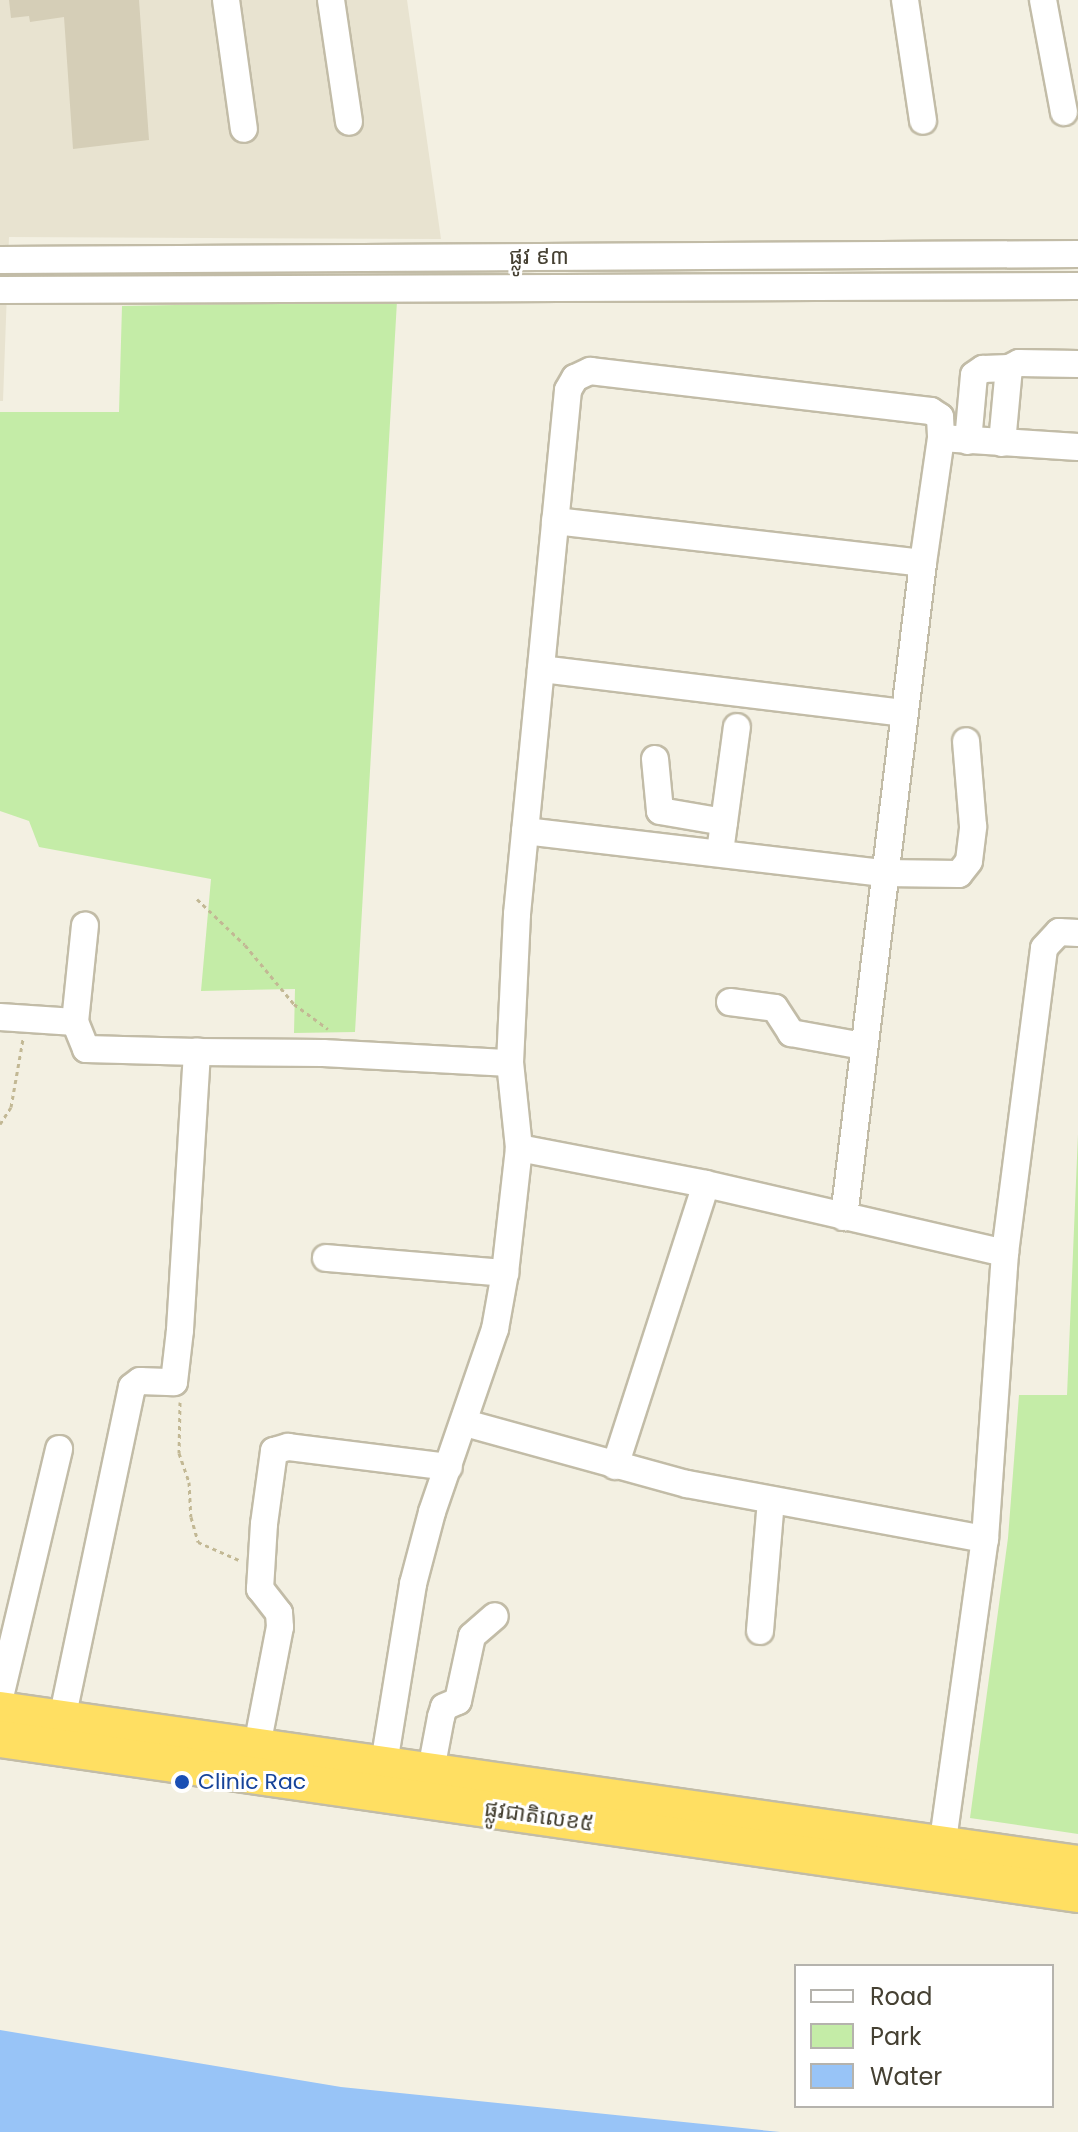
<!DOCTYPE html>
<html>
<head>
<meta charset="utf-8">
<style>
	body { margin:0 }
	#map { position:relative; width:1078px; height:2132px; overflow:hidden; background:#f3f0e2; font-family:Poppins,"Noto Sans Khmer",sans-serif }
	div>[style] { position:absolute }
	.residential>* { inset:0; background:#e8e3d0 }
	.green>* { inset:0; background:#c4eca7 }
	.water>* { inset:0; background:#98c4f7 }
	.building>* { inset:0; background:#d5ceb7 }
	.path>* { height:3px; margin-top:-1.5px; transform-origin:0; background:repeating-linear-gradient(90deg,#c2b894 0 4px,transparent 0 8px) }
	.roads { filter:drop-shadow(2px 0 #c2bca7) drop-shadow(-2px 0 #c2bca7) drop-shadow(0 2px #c2bca7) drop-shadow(0 -2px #c2bca7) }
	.minor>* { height:26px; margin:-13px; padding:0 13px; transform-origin:13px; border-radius:13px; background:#fff }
	.highway>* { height:36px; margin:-18px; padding:0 18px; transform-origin:18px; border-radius:18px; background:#ffdf62 }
	.dots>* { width:22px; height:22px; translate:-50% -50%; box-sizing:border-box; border:4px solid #fff; border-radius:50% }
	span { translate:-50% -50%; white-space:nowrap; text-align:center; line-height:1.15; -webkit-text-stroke:6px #fff; paint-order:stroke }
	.street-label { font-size:22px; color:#454032 }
	.transit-label { font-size:22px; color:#164399 }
	.left { translate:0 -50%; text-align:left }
	.legend { position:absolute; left:794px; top:1964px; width:260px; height:144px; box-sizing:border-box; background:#fff; border:2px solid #b5b3ad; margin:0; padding:10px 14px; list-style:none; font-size:24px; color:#454032 }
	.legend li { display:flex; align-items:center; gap:16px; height:40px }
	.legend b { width:40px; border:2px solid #b5b3ad }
</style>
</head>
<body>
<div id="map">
	<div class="residential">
		<i style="clip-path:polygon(0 0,407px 0,441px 239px,9px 237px,3px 401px,0 401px)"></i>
	</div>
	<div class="green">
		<i style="clip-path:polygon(397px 301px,355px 1032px,294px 1033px,295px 989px,201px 991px,211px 879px,39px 847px,29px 821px,0 811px,0 412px,119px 412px,122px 306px)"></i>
		<i style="clip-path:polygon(1078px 1134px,1078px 1834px,970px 1818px,1008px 1538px,1019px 1395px,1067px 1395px)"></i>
	</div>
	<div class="water">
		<i style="clip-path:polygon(0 2030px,341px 2087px,780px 2132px,0 2132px)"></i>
	</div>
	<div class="building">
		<i style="clip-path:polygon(9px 0,139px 0,149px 140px,73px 149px,64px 17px,30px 22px,29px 16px,11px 18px)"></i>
	</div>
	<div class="path">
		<i style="left:197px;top:899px;width:66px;rotate:43.8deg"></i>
		<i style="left:245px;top:945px;width:77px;rotate:50.3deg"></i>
		<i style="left:294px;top:1004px;width:42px;rotate:36.3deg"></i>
		<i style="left:0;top:1124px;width:20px;rotate:-57deg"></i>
		<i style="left:11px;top:1107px;width:69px;rotate:-80deg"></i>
		<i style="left:180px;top:1402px;width:51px;rotate:91.1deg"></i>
		<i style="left:179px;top:1453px;width:31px;rotate:71deg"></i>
		<i style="left:189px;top:1482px;width:35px;rotate:87deg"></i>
		<i style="left:191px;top:1517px;width:26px;rotate:74deg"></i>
		<i style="left:198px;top:1542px;width:45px;rotate:23.7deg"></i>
	</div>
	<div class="roads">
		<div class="minor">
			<i style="left:226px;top:0;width:130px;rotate:82.1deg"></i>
			<i style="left:331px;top:0;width:123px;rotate:81.6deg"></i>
			<i style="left:905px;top:0;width:122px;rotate:81.5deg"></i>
			<i style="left:1043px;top:0;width:114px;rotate:79.4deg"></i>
			<i style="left:0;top:260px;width:1078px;rotate:-0.32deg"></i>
			<i style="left:0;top:290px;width:1078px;rotate:-0.21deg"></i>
			<i style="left:941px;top:438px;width:137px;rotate:3.8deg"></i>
			<i style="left:968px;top:441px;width:66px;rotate:-84.8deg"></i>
			<i style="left:974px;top:375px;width:11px;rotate:-34deg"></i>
			<i style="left:983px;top:369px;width:26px;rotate:-2deg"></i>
			<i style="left:1002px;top:443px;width:75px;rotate:-84.7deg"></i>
			<i style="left:1009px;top:368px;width:11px;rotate:-27deg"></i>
			<i style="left:1019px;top:363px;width:59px;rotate:1deg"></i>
			<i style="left:555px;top:521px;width:370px;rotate:6.5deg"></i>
			<i style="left:541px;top:669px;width:366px;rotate:6.9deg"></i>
			<i style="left:655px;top:759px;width:52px;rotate:84.5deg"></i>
			<i style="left:660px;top:811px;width:65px;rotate:9.8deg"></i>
			<i style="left:525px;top:831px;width:361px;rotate:6.7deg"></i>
			<i style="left:884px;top:873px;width:75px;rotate:0.8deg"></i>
			<i style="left:959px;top:874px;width:16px;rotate:-52deg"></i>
			<i style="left:969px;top:861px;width:35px;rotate:-83deg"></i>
			<i style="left:973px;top:826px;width:85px;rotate:-94.7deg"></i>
			<i style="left:720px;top:852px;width:126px;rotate:-82.3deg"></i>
			<i style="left:730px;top:1002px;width:45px;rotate:7.6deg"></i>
			<i style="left:775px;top:1008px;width:30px;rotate:57deg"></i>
			<i style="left:791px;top:1033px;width:73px;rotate:10.2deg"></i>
			<i style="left:0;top:1017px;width:75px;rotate:3.8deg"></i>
			<i style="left:75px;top:1022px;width:97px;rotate:-84.1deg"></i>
			<i style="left:197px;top:1052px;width:126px;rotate:0.5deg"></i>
			<i style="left:323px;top:1053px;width:187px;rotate:3.1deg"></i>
			<i style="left:519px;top:1148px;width:190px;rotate:10.9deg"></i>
			<i style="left:706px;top:1184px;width:307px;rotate:13deg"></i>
			<i style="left:326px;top:1258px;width:180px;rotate:4.8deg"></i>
			<i style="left:465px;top:1423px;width:230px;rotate:15.4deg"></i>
			<i style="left:687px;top:1484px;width:303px;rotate:10.5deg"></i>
			<i style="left:615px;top:1466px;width:296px;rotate:-72.1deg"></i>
			<i style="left:760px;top:1631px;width:131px;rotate:-85.2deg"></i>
			<i style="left:0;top:1697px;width:255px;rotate:-76.6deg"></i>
			<i style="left:62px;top:1719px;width:339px;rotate:-78.1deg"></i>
			<i style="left:132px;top:1387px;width:10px;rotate:-37deg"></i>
			<i style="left:140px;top:1381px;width:34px;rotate:2deg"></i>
			<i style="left:174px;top:1382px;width:52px;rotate:-83.4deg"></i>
			<i style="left:180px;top:1330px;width:279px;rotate:-86.5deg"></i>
			<i style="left:197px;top:1052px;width:111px;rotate:-178.5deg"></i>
			<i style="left:86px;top:1049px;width:29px;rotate:-112deg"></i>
			<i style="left:257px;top:1746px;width:121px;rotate:-79.1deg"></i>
			<i style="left:280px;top:1627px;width:14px;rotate:-94deg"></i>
			<i style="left:279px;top:1613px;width:31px;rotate:-128deg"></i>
			<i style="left:260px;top:1589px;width:65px;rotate:-86.5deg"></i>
			<i style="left:264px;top:1524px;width:74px;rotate:-82.2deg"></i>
			<i style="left:274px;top:1451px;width:15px;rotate:-16deg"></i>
			<i style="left:288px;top:1447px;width:162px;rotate:7.1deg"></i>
			<i style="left:431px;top:1770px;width:54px;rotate:-79.3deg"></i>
			<i style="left:441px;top:1717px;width:10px;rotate:-73deg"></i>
			<i style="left:444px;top:1707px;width:15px;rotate:-23deg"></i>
			<i style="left:458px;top:1701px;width:66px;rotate:-77.8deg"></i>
			<i style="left:472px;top:1636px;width:30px;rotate:-41deg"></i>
			<i style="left:381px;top:1782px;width:201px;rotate:-80.8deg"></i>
			<i style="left:413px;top:1584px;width:74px;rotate:-75.2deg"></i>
			<i style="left:432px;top:1512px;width:194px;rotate:-71deg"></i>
			<i style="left:495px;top:1329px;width:57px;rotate:-79.9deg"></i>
			<i style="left:505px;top:1273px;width:126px;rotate:-83.6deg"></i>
			<i style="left:519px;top:1148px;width:85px;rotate:-96deg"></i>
			<i style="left:510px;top:1063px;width:149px;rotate:-87.3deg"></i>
			<i style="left:517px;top:914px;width:526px;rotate:-84.44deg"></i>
			<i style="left:568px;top:390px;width:14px;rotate:-60deg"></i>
			<i style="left:575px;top:378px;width:17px;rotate:-25deg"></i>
			<i style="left:590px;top:371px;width:343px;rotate:6.7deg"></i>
			<i style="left:931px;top:411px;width:11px;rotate:34deg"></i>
			<i style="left:940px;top:417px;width:21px;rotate:87deg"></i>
			<i style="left:941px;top:438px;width:126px;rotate:98.2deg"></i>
			<i style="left:923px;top:563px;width:659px;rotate:96.89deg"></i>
			<i style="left:940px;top:1862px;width:326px;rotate:-82.1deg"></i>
			<i style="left:985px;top:1539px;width:287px;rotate:-86deg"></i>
			<i style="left:1005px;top:1253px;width:307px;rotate:-82.7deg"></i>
			<i style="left:1044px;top:948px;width:22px;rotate:-47deg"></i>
			<i style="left:1059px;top:932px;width:19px;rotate:3deg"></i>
		</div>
		<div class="highway">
			<i style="left:0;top:1710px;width:1089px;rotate:8.13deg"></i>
			<i style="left:0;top:1739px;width:1089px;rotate:8.18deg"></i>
		</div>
	</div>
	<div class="dots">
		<i style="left:182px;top:1782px;background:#1a4fb4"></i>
	</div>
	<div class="street-label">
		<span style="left:539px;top:257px">ផ្លូវ ៩៣</span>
		<span style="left:539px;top:1816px;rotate:8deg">ផ្លូវជាតិលេខ៥</span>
	</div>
	<div class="transit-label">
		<span class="left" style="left:198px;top:1782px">Clinic Rac</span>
	</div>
	<ul class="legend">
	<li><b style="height:10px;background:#fff"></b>Road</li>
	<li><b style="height:22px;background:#c4eca7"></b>Park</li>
	<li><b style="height:22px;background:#98c4f7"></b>Water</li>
	</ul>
</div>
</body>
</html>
